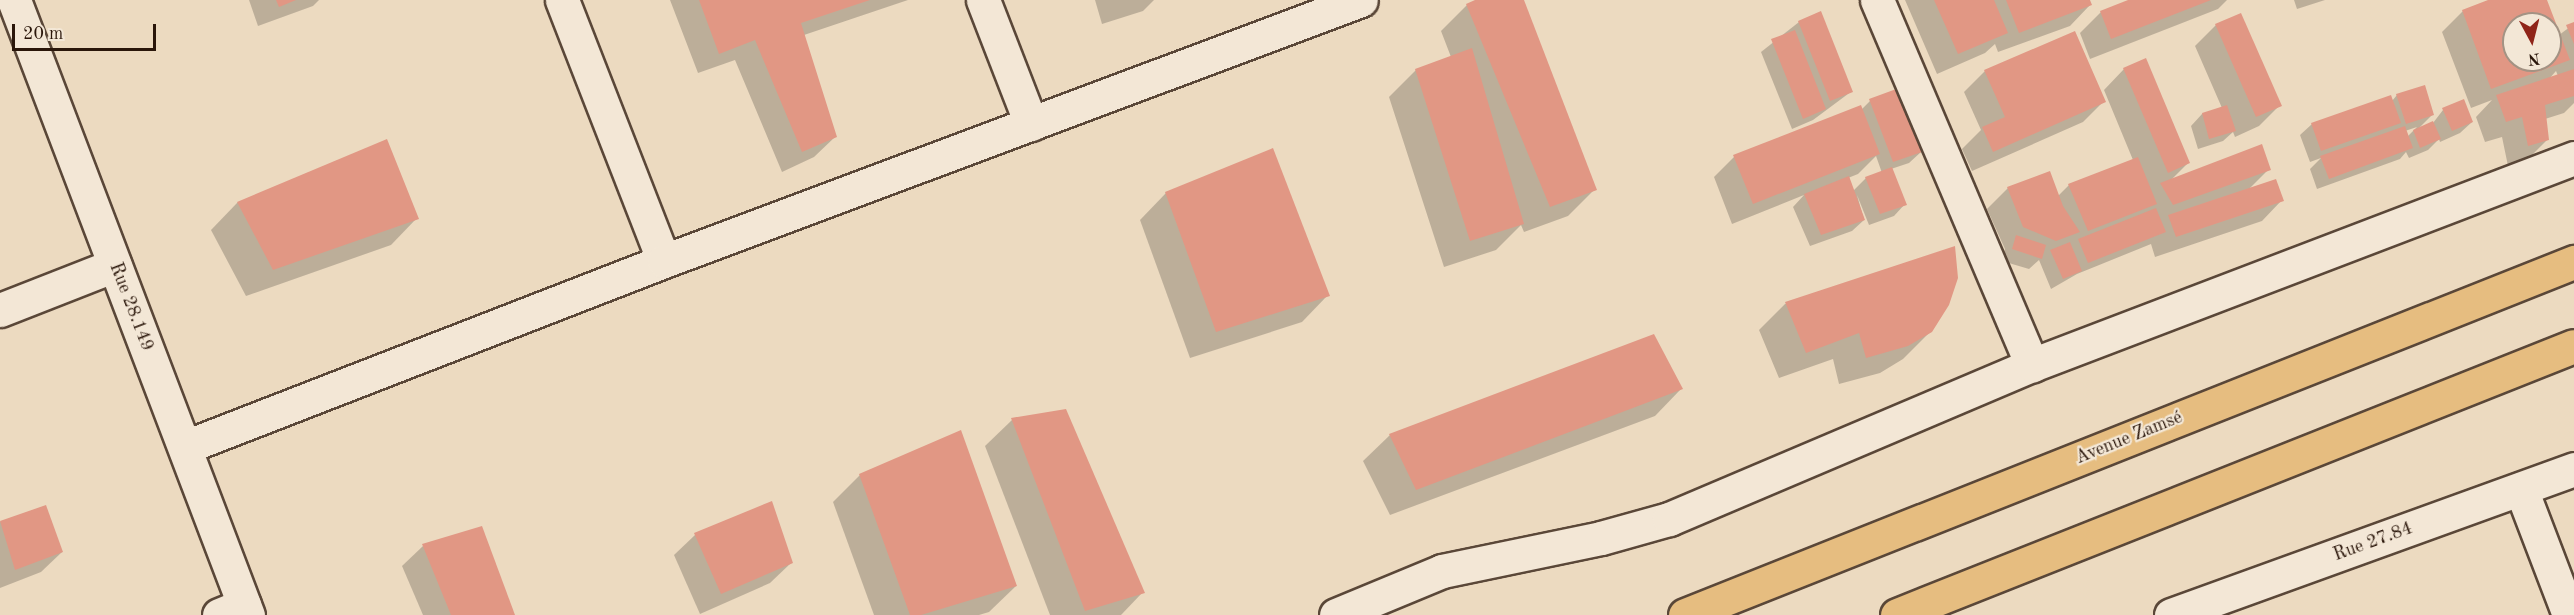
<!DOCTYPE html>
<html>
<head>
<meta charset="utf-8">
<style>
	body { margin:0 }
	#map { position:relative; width:2574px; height:615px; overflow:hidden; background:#ecdac0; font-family:"Old Standard TT",serif }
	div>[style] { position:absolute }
	.shadow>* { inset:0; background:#0003 }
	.building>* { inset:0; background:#e19784 }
	.roads { filter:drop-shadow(2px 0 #5a4738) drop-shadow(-2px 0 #5a4738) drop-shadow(0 2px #5a4738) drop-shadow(0 -2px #5a4738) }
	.street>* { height:33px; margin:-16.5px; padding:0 16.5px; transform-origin:16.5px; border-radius:16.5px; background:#f3e7d6 }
	.secondary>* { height:33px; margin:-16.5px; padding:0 16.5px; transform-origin:16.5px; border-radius:16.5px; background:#f3e7d6 }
	.highway>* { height:33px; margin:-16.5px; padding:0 16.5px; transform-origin:16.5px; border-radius:16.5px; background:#e6bd80 }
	span { translate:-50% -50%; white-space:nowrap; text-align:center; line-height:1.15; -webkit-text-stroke:4.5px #f3e7d6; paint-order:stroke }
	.street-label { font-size:18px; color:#2a160a }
	.north { position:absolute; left:2502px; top:12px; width:60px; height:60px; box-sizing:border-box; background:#f3e7d6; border:2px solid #a39384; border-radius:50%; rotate:173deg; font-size:16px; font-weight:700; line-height:24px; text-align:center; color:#2a160a }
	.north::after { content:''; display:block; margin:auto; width:21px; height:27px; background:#8f2418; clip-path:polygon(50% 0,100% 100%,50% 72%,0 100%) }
	.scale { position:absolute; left:12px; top:24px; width:144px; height:27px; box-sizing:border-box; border:3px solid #2a160a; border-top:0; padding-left:8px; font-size:18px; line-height:21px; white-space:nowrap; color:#2a160a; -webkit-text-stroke:4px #f3e7d6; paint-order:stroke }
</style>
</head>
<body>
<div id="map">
	<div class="shadow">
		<i style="clip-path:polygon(249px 0,319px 0,313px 6px,258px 26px)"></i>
		<i style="clip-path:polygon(670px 0,908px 0,804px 35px,835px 137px,814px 157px,782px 172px,735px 60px,698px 73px)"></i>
		<i style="clip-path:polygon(1095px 0,1154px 0,1143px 11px,1102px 24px)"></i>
		<i style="clip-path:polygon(1480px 0,1522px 0,1595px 189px,1568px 216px,1524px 232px,1521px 225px,1496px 250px,1444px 267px,1389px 97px,1416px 70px,1451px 57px,1441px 31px,1467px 5px)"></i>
		<i style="clip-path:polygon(1905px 0,2089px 0,2090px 5px,2070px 26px,1998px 52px,1995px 44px,1985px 53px,1937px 74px)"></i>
		<i style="clip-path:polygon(2132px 0,2227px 0,2218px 9px,2090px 59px,2080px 33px,2101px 12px)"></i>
		<i style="clip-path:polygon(2294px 0,2325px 0,2297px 9px)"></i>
		<i style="clip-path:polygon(evenodd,2493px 0,2546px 0,2559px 35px,2574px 24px,2574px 103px,2564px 113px,2545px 119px,2547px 140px,2526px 161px,2508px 166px,2502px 137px,2485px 142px,2476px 117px,2492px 100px,2471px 108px,2442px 32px,2463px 11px,2493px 0,2514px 24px,2550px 24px,2550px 60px,2514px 60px,2514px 24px,2493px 0,2556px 71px,2558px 76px,2549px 79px,2556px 71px)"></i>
		<i style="clip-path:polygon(1799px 22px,1852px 91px,1813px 120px,1792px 129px,1761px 52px)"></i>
		<i style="clip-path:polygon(2216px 25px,2280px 105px,2259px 126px,2235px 137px,2233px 132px,2223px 141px,2198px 149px,2191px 126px,2202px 114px,2222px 108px,2195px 46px)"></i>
		<i style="clip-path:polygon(2124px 69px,2189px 162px,2170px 181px,2269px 169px,2249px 189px,2282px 200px,2262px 221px,2155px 257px,2151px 244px,2077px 274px,2051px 289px,2039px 260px,2029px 269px,2002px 261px,2005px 249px,1987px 209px,2008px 188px,2058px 196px,2069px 185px,2133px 160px,2104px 90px)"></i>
		<i style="clip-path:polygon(1985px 71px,2104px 101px,2083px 122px,1972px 171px,1962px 149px,1981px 130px,1964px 92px)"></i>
		<i style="clip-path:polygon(evenodd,2397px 95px,2432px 115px,2418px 129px,2433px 123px,2443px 110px,2472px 122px,2460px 133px,2440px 142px,2439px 139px,2428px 150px,2409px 158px,2406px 152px,2400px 159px,2317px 189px,2310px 169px,2321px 158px,2310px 162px,2300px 135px,2312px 124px,2392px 101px,2397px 95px,2417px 127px,2407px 137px,2405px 131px,2417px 127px)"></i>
		<i style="clip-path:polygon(evenodd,1870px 101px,1921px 152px,1909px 163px,1891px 169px,1905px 204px,1894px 216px,1869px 225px,1857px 195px,1864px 220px,1852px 231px,1810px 246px,1793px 207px,1804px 195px,1732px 224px,1714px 177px,1734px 157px,1861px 110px,1870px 101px,1876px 156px,1882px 173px,1866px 178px,1853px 191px,1848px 178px,1858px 174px,1876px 156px)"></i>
		<i style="clip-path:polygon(386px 141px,417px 218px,391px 245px,246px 296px,211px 230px,237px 203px)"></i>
		<i style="clip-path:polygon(1166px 193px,1328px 295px,1302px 322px,1190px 358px,1140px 220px)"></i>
		<i style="clip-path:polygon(1954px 248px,1931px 331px,1903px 359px,1880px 373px,1839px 384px,1833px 359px,1779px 378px,1759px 330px,1785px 304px)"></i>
		<i style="clip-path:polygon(1681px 389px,1655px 416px,1390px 515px,1363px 461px,1390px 435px)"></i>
		<i style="clip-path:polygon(1065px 411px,1143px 592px,1121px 615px,1050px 615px,985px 446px,1012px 420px)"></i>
		<i style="clip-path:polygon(860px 475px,1016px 586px,989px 612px,979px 615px,874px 615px,833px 502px)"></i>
		<i style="clip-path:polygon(771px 503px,791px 563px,770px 583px,700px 614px,674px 555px,695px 535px)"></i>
		<i style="clip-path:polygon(45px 506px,62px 552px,41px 572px,0 588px,0 522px)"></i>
		<i style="clip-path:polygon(423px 546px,513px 615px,423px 615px,402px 566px)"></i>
	</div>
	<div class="building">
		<i style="clip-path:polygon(276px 0,296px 0,279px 7px)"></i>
		<i style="clip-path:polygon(699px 0,870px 0,801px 23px,837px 137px,802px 152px,755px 40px,719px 54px)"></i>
		<i style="clip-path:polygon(1475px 0,1524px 0,1597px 190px,1550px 207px,1466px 4px)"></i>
		<i style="clip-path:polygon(1934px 0,1994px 0,2008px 33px,1958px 54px)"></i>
		<i style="clip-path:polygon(2006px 0,2090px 0,2092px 5px,2019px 33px)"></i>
		<i style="clip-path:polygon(2128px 0,2211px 0,2111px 39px,2100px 11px)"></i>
		<i style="clip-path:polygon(evenodd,2488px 0,2547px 0,2570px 60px,2491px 89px,2462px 10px,2488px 0,2514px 24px,2550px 24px,2550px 60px,2514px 60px,2514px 24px)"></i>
		<i style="clip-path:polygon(1821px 11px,1853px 92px,1830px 101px,1798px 21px)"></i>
		<i style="clip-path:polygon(2241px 13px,2282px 106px,2256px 117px,2215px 24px)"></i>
		<i style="clip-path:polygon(2574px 22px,2574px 44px,2566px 25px)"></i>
		<i style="clip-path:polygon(1795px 30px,1826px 109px,1803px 119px,1771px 39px)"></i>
		<i style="clip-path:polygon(2075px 31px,2106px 102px,1993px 152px,1982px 127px,2005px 117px,1984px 70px)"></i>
		<i style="clip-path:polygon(1472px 48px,1524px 224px,1470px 241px,1415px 69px)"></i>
		<i style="clip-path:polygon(2146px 58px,2190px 163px,2168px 173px,2123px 68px)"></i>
		<i style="clip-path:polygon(2574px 69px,2574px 96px,2545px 105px,2549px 140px,2528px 146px,2522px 117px,2506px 122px,2496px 95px)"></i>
		<i style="clip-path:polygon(2425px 85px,2434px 115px,2406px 124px,2396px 94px)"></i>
		<i style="clip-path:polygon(1899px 88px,1922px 152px,1893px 162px,1869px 99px)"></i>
		<i style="clip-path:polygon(2391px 95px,2401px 123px,2321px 151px,2311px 123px)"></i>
		<i style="clip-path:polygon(2464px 99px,2473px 122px,2452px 131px,2442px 108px)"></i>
		<i style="clip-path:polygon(1861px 105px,1880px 154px,1753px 204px,1733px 155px)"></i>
		<i style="clip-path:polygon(2227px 105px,2236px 131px,2209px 139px,2202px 113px)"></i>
		<i style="clip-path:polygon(2433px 121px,2441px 139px,2420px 148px,2413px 130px)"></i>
		<i style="clip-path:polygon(2405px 126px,2413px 148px,2329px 179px,2320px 156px)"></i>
		<i style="clip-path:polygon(387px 139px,419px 219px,273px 270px,237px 202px)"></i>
		<i style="clip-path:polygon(2262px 144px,2271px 170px,2173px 205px,2160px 183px)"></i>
		<i style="clip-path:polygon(1273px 148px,1330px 296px,1216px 332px,1165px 192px)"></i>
		<i style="clip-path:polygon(2138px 157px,2157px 204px,2088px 231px,2068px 184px)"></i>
		<i style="clip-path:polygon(1892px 167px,1907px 205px,1880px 214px,1865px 177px)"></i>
		<i style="clip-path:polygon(2050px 171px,2063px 206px,2080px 232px,2056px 241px,2023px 227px,2007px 187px)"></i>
		<i style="clip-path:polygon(1849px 176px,1865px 220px,1821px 235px,1804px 194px)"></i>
		<i style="clip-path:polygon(2276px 179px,2284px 201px,2176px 237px,2168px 215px)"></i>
		<i style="clip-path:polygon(2156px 208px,2166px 232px,2088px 263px,2078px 239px)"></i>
		<i style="clip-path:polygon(2016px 235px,2046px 245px,2042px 259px,2012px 249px)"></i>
		<i style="clip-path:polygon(2070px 242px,2082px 271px,2063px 279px,2050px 250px)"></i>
		<i style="clip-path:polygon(1955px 246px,1958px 278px,1949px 305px,1932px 332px,1908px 346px,1866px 358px,1859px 333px,1806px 353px,1785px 302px)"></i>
		<i style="clip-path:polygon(1654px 334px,1683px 389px,1416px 490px,1389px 434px)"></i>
		<i style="clip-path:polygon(1066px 409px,1145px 593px,1085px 611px,1011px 418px)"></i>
		<i style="clip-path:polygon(961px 430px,1017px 586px,921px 615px,910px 615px,859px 474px)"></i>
		<i style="clip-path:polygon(772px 501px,793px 563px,721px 594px,694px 533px)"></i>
		<i style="clip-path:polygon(46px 505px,63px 552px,15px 570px,0 521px)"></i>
		<i style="clip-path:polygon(482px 526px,515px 615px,451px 615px,422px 544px)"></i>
	</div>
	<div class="roads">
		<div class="street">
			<i style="left:562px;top:0;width:280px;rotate:68.7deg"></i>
			<i style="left:983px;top:0;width:133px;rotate:68.8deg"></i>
			<i style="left:1877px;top:0;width:397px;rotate:67deg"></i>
			<i style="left:0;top:310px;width:123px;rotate:-21.4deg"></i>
			<i style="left:185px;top:447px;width:514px;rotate:-21.22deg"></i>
			<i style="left:664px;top:261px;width:744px;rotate:-20.53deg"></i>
			<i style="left:2521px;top:489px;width:135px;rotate:69.1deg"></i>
			<i style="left:219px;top:615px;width:27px;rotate:-22deg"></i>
			<i style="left:1336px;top:615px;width:115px;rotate:-22.5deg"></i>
			<i style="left:1442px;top:571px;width:162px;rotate:-11.7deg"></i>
			<i style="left:1601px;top:538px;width:71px;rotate:-15.6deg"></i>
			<i style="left:1669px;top:519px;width:394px;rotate:-23deg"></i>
			<i style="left:2032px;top:365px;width:580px;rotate:-20.9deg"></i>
			<i style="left:2171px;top:615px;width:429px;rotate:-19.9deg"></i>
		</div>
		<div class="secondary">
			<i style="left:14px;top:0;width:658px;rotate:69.17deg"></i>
		</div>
		<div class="highway">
			<i style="left:1685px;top:615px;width:957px;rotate:-21.66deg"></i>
			<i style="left:1897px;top:615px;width:728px;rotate:-21.67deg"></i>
		</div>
	</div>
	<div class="street-label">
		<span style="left:131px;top:307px;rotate:69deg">Rue 28.149</span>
		<span style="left:2129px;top:438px;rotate:-22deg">Avenue Zamsé</span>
		<span style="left:2373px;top:542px;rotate:-20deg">Rue 27.84</span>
	</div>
	<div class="north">N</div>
	<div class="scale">20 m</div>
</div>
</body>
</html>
